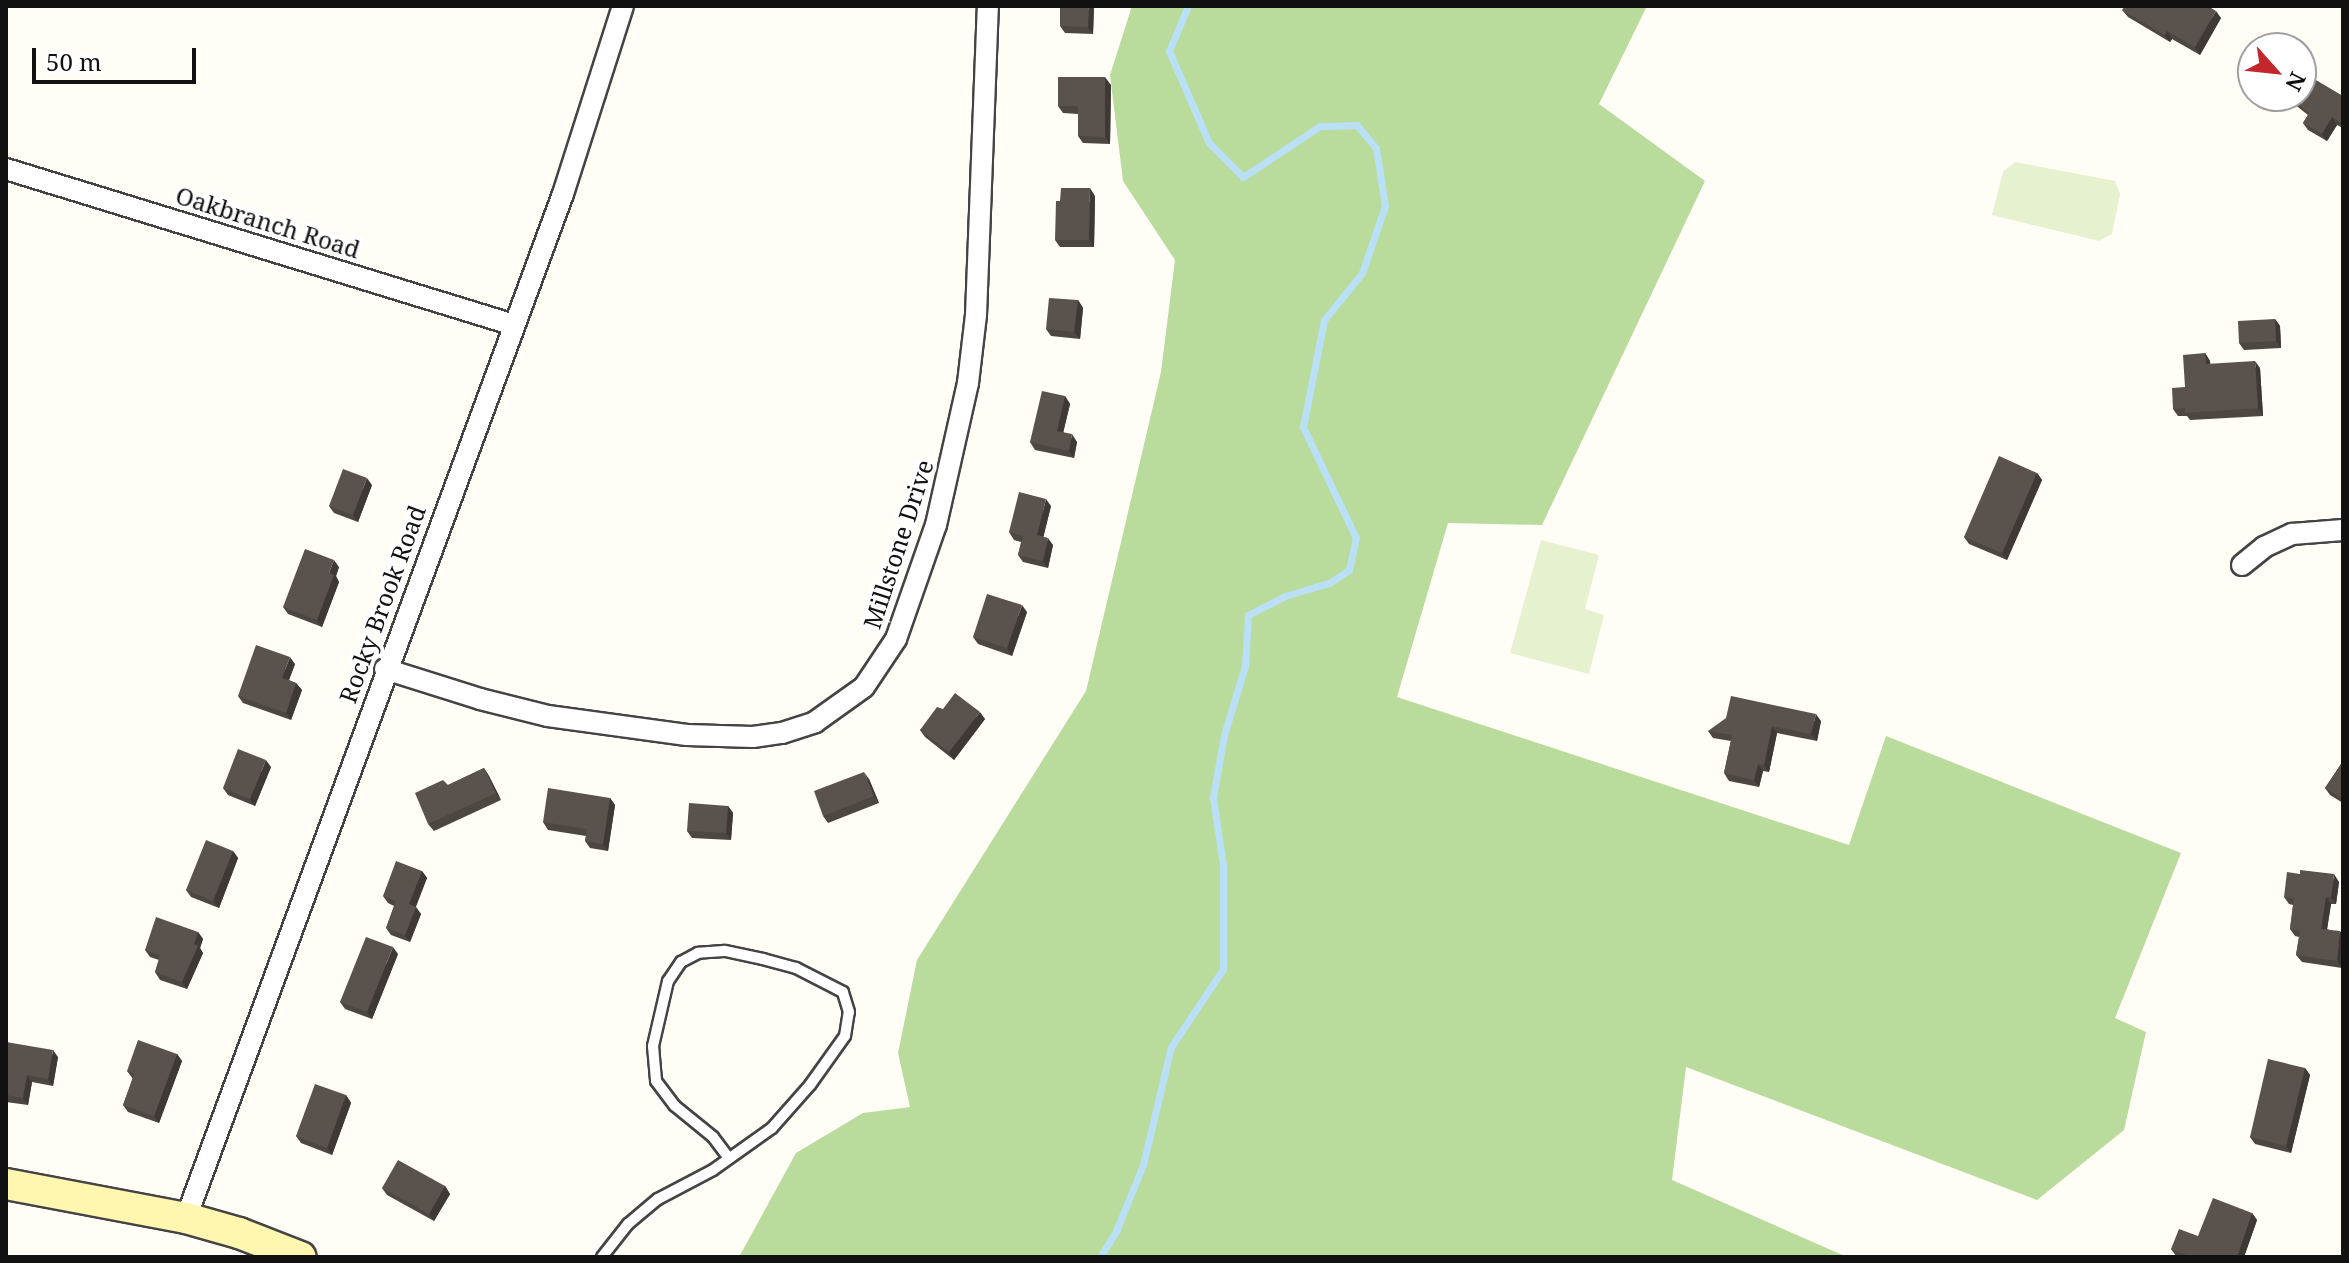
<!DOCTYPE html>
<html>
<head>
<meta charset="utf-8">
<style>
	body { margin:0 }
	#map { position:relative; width:2349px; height:1263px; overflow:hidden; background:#fffdf5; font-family:"Noto Serif",serif }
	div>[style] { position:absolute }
	.forest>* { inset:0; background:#b9dc9c }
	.pitch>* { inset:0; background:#e6f2cf }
	.stream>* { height:7px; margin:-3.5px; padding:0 3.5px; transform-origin:3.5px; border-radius:3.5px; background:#b9e0f7 }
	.roads { filter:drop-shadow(2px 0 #444) drop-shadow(-2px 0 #444) drop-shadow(0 2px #444) drop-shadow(0 -2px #444) }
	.lane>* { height:10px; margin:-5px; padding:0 5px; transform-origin:5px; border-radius:5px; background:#fff }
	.street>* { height:20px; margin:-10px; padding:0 10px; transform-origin:10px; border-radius:10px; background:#fff }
	.secondary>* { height:30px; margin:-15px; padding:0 15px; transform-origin:15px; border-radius:15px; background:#fff6b0 }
	.wall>* { inset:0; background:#4d4742 }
	.shaded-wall>* { inset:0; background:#3f3936 }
	.building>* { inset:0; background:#5a524d }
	span { translate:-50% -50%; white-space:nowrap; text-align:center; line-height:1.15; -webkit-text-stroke:8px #fff; paint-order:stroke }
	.street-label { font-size:24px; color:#111 }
	.frame { position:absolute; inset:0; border:8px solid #111; pointer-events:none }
	.north { position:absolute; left:2237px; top:32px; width:80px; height:80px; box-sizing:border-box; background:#fff; border:2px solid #a0a0a0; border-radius:50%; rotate:117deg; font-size:22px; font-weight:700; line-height:32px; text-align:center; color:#111 }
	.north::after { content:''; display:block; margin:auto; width:28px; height:36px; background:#c4262e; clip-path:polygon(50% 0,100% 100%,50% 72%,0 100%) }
	.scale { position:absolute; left:32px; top:48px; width:164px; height:36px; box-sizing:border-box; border:4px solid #111; border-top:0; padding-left:10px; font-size:24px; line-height:28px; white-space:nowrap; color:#111; -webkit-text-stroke:6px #fff; paint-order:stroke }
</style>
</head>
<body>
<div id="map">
	<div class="forest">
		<i style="clip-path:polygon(1132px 6px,1647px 6px,1599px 104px,1705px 181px,1542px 525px,1448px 523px,1397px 697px,1849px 845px,1886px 736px,2181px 853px,2115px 1018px,2146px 1032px,2124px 1130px,2037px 1200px,1686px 1067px,1672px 1180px,1847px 1257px,739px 1257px,796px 1153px,863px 1113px,910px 1107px,898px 1053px,917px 960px,1086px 691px,1161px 372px,1175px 260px,1123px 181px,1110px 75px)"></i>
	</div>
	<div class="pitch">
		<i style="clip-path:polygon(2015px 162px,2115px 181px,2120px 194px,2112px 234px,2099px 241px,1992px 215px,2003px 172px)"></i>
		<i style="clip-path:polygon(1541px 540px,1599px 555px,1585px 609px,1604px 615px,1589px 674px,1510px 653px)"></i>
	</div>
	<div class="stream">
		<i style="left:1100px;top:1257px;width:31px;rotate:-58deg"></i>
		<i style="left:1116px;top:1231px;width:71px;rotate:-67.8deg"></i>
		<i style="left:1143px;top:1165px;width:121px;rotate:-76.7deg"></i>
		<i style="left:1171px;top:1047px;width:94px;rotate:-56.3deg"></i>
		<i style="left:1223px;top:969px;width:104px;rotate:-90deg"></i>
		<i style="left:1223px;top:865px;width:69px;rotate:-98.4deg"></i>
		<i style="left:1213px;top:797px;width:63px;rotate:-79.9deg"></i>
		<i style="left:1224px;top:735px;width:72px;rotate:-73.1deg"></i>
		<i style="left:1245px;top:666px;width:51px;rotate:-86.6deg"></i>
		<i style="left:1248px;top:615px;width:42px;rotate:-27.2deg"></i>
		<i style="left:1285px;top:596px;width:46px;rotate:-16.5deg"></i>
		<i style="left:1329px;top:583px;width:24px;rotate:-33deg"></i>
		<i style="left:1349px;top:570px;width:33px;rotate:-78deg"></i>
		<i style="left:1356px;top:538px;width:123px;rotate:-115.5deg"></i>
		<i style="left:1303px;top:427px;width:109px;rotate:-78.9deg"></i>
		<i style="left:1324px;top:320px;width:60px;rotate:-51deg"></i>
		<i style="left:1362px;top:273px;width:71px;rotate:-71.1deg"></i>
		<i style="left:1385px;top:206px;width:59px;rotate:-98.8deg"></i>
		<i style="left:1376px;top:148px;width:30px;rotate:-130deg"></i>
		<i style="left:1357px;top:125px;width:37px;rotate:178deg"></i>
		<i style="left:1320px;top:126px;width:92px;rotate:146.5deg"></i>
		<i style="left:1243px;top:177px;width:48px;rotate:-135deg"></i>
		<i style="left:1209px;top:143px;width:100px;rotate:-113.5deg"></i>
		<i style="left:1169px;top:51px;width:49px;rotate:-67.1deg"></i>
	</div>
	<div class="roads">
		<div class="lane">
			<i style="left:602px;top:1257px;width:42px;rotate:-51.8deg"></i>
			<i style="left:628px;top:1224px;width:39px;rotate:-40deg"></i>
			<i style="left:658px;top:1199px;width:62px;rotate:-27.8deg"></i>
			<i style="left:713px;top:1170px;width:72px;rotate:-35.4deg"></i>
			<i style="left:772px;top:1128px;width:57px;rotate:-48.5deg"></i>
			<i style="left:810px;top:1085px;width:60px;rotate:-54.5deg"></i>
			<i style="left:845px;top:1036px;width:24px;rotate:-81deg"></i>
			<i style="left:849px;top:1012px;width:21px;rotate:-107deg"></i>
			<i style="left:843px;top:992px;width:53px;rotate:-152.9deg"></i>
			<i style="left:796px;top:968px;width:34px;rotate:-165deg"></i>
			<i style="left:763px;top:959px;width:40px;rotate:-168deg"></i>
			<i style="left:724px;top:951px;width:26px;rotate:176deg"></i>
			<i style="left:698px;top:953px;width:19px;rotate:152deg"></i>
			<i style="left:681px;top:962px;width:23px;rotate:124deg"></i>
			<i style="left:668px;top:981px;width:67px;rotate:103deg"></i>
			<i style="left:653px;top:1046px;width:35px;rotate:85deg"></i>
			<i style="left:656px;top:1081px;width:31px;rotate:53deg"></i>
			<i style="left:675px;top:1106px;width:49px;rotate:39.2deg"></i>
			<i style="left:713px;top:1137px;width:25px;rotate:53deg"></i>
		</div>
		<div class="street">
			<i style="left:6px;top:169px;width:531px;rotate:17.07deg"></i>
			<i style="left:2242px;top:565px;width:28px;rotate:-39deg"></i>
			<i style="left:2264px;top:547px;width:31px;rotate:-25deg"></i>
			<i style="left:2292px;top:534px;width:51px;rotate:-4.5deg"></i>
			<i style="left:385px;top:669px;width:100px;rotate:17.5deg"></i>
			<i style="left:480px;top:699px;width:70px;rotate:14deg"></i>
			<i style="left:548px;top:716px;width:140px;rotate:7.8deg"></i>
			<i style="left:687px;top:735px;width:66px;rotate:1.7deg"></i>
			<i style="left:753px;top:737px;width:29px;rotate:-8deg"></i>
			<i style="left:782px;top:733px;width:35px;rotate:-18deg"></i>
			<i style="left:815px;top:722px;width:60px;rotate:-35.5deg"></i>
			<i style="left:864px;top:687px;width:58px;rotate:-56.3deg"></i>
			<i style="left:896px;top:639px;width:121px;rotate:-70.7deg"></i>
			<i style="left:936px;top:525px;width:146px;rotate:-77.3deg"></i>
			<i style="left:968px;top:383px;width:68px;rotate:-83.3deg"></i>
			<i style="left:976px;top:315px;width:309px;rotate:-87.8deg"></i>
			<i style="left:186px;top:1218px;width:1091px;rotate:-69.79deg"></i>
			<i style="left:563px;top:194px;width:197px;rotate:-72.3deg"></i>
		</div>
		<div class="secondary">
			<i style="left:6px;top:1184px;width:183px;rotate:10.7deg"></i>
			<i style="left:186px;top:1218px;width:55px;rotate:15.8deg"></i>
			<i style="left:239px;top:1233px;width:66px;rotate:21.2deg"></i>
		</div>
	</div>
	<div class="wall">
		<i style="clip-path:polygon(1094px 6px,1093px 34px,1065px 33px,1060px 26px)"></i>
		<i style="clip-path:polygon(2122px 10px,2221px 18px,2200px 55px,2172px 39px,2170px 42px,2128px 17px)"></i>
		<i style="clip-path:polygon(1111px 85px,1110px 144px,1083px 143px,1078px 136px,1078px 114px,1063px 113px,1058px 106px)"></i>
		<i style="clip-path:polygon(2343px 96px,2343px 128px,2337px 125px,2327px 141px,2308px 130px,2303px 123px,2308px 115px,2294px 104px,2289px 97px)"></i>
		<i style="clip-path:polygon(1095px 196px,1094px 247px,1060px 247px,1055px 240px)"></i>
		<i style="clip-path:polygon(1078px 300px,1083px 308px,1080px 339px,1051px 336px,1046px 329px)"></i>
		<i style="clip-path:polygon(2275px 319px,2280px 326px,2281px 348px,2244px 350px,2239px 343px)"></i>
		<i style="clip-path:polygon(2205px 353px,2210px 361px,2210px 364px,2260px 368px,2263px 416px,2190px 420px,2187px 416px,2178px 416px,2173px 409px,2185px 387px)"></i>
		<i style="clip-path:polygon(1065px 396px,1070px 404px,1063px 432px,1077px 442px,1074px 458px,1035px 450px,1030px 442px)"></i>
		<i style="clip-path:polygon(2037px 473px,2042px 480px,2007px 560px,1969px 544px,1964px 537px)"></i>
		<i style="clip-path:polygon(372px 485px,358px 522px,334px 513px,329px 506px)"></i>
		<i style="clip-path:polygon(1051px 506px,1043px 537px,1053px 545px,1048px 568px,1023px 562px,1018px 555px,1021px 542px,1014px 540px,1009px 532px)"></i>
		<i style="clip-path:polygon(339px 567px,336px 576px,339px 582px,322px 627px,288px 614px,283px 607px)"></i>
		<i style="clip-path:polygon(1027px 612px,1012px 656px,978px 644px,973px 637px)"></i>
		<i style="clip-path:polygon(295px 664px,289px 680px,296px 683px,302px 690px,291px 720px,243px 703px,238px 696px)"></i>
		<i style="clip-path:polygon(943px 709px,985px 719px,954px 760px,925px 737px,920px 730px)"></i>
		<i style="clip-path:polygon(1821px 721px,1817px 741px,1777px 733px,1769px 772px,1763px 771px,1759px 787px,1729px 781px,1724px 773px,1731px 741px,1713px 738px,1708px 731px)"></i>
		<i style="clip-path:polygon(2343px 761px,2343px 803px,2330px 795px,2325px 788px)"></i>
		<i style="clip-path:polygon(271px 767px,255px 806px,228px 795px,223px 788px)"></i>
		<i style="clip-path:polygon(484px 768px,489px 776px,501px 800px,434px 831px,428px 824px,448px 785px)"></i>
		<i style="clip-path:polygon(869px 779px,879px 803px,828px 823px,823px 816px)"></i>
		<i style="clip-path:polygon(610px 798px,615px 805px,608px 851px,590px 848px,585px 841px,586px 836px,548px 830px,543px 822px)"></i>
		<i style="clip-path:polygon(728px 806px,733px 813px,731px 840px,692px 838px,687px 831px)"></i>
		<i style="clip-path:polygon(233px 851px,238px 858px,219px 908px,191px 897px,186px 890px)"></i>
		<i style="clip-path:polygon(422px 871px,427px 878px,415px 907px,421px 914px,410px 942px,391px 935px,386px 928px,394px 906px,388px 903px,383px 896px)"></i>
		<i style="clip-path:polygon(2300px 874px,2339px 882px,2336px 904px,2331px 904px,2327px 929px,2343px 935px,2342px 968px,2302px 962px,2296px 955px,2299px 937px,2295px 936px,2290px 929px,2293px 905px,2289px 904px,2284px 897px)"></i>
		<i style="clip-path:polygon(198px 932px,203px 939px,200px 948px,203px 953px,187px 989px,160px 980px,155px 972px,159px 960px,150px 957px,145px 950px)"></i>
		<i style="clip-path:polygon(398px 954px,372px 1019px,345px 1009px,340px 1002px)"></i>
		<i style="clip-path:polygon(6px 1042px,58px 1057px,53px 1086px,32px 1082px,28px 1105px,6px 1102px)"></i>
		<i style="clip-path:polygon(177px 1054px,182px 1061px,159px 1123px,128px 1112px,123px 1105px,133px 1079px,127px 1071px)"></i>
		<i style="clip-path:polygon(2305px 1068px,2310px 1075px,2291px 1153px,2255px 1144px,2250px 1137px)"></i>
		<i style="clip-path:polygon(346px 1095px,351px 1103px,332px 1155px,301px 1143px,296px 1136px)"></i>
		<i style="clip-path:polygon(445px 1186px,450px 1194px,434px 1221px,387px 1195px,382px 1188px)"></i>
		<i style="clip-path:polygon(2252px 1213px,2257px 1220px,2244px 1257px,2178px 1257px,2176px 1256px,2171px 1249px)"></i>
	</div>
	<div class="shaded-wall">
		<i style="clip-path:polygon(1089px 6px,1094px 6px,1093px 34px,1088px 27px)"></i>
		<i style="clip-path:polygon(2216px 11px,2221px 18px,2200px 55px,2195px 47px)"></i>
		<i style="clip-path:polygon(2167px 31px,2172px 39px,2170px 42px,2165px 35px)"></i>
		<i style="clip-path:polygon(1105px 77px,1111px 85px,1110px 144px,1105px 137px)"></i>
		<i style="clip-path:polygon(2332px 117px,2337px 125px,2327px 141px,2322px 134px)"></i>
		<i style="clip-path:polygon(1090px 188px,1095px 196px,1094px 247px,1089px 240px)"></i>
		<i style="clip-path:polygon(1078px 300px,1083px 308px,1080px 339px,1074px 332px)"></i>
		<i style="clip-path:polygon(2275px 319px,2280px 326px,2281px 348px,2276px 341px)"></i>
		<i style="clip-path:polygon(2205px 353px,2210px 361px,2211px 371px,2206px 364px)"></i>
		<i style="clip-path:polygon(2255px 361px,2260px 368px,2263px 416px,2258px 408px)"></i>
		<i style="clip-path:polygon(1065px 396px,1070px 404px,1062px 438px,1057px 431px)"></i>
		<i style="clip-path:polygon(1072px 434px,1077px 442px,1074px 458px,1069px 451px)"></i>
		<i style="clip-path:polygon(2037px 473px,2042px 480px,2007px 560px,2002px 553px)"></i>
		<i style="clip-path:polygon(367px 478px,372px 485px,358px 522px,353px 515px)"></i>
		<i style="clip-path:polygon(1046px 499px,1051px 506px,1042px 543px,1037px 535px)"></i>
		<i style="clip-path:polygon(1048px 538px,1053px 545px,1048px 568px,1043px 561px)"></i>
		<i style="clip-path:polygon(334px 560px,339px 567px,336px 576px,339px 582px,322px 627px,317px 620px,329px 573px)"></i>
		<i style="clip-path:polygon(1022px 605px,1027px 612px,1012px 656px,1007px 648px)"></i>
		<i style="clip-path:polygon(290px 657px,295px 664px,287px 685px,282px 678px)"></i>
		<i style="clip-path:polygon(296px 683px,302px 690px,291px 720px,286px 713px)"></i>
		<i style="clip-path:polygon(980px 712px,985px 719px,954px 760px,949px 752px)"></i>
		<i style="clip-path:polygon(1816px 714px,1821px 721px,1817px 741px,1811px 734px)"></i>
		<i style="clip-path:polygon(1772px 726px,1777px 733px,1769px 772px,1764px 765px)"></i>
		<i style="clip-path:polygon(266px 760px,271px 767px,255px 806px,250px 799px)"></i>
		<i style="clip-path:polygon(1758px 764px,1763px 771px,1759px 787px,1754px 780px)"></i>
		<i style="clip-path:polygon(484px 768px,489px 776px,501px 800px,496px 793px)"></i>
		<i style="clip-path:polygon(864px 772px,869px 779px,879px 803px,874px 796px)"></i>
		<i style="clip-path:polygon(610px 798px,615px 805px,608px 851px,603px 844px)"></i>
		<i style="clip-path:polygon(728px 806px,733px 813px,731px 840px,726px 833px)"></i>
		<i style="clip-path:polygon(233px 851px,238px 858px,219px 908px,213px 901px)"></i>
		<i style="clip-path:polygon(422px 871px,427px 878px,414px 912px,409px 904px)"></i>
		<i style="clip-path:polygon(2334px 874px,2339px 882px,2336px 904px,2331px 897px)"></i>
		<i style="clip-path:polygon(2326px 897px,2331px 904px,2326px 936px,2321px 929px)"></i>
		<i style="clip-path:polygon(416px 907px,421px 914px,410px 942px,405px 935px)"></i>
		<i style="clip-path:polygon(2340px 931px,2343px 935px,2342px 968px,2337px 961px)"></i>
		<i style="clip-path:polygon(198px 932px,203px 939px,200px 948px,203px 953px,187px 989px,182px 982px)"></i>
		<i style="clip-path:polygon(393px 947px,398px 954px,372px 1019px,367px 1012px)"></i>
		<i style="clip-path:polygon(53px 1050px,58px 1057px,53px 1086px,48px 1079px)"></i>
		<i style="clip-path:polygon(177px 1054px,182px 1061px,159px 1123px,154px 1116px)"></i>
		<i style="clip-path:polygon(2305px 1068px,2310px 1075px,2291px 1153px,2286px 1146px)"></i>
		<i style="clip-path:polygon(27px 1075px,32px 1082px,28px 1105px,23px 1098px)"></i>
		<i style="clip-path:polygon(346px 1095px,351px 1103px,332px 1155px,327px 1148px)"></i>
		<i style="clip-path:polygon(445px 1186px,450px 1194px,434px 1221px,429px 1214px)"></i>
		<i style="clip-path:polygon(2252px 1213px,2257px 1220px,2244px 1257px,2237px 1257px)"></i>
	</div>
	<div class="building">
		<i style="clip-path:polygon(1060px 6px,1089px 6px,1088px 27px,1060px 26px)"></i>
		<i style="clip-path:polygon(2125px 6px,2208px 6px,2216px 11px,2195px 47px,2167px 31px,2165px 35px,2122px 10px)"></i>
		<i style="clip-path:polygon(2304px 73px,2343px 96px,2343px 124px,2332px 117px,2322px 134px,2303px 123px,2309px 113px,2289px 97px,2301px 96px,2301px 77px)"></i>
		<i style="clip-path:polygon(1058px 77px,1105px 77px,1105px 137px,1078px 136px,1078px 106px,1058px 106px)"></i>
		<i style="clip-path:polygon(1061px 188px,1090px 188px,1089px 240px,1055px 240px,1056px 201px,1060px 201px)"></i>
		<i style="clip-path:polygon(1049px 298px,1078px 300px,1074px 332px,1046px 329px)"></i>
		<i style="clip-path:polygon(2275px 319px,2276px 341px,2239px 343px,2238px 321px)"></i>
		<i style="clip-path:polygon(2205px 353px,2206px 364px,2255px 361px,2258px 408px,2185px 413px,2185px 408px,2173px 409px,2172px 388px,2185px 387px,2183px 355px)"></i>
		<i style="clip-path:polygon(1042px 391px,1065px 396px,1057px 431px,1072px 434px,1069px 451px,1030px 442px)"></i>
		<i style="clip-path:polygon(1999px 456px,2037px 473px,2002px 553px,1964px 537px)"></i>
		<i style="clip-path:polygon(343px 469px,367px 478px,353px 515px,329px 506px)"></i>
		<i style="clip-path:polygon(1019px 492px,1046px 499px,1037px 535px,1048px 538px,1043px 561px,1018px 555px,1023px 536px,1009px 532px)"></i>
		<i style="clip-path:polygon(305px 549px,334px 560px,329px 573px,334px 575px,317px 620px,283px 607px)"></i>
		<i style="clip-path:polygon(987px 594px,1022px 605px,1007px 648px,973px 637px)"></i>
		<i style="clip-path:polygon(256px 645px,290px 657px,282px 678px,296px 683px,286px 713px,238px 696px)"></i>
		<i style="clip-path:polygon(955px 693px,980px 712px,949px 752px,920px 730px,937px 707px,943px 709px)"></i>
		<i style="clip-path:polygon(1731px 696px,1816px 714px,1811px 734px,1772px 726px,1764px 765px,1758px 764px,1754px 780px,1724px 773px,1732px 735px,1708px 731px,1726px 718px)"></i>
		<i style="clip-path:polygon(238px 749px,266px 760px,250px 799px,223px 788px)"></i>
		<i style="clip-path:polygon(2343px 761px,2343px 800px,2325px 788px)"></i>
		<i style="clip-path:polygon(484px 768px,496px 793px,428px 824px,415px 793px,443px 780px,448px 785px)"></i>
		<i style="clip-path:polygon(864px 772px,874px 796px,823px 816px,814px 791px)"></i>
		<i style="clip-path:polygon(548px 788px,610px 798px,603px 844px,585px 841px,587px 829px,543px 822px)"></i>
		<i style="clip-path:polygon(689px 803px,728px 806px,726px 833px,687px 831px)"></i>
		<i style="clip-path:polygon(206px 840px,233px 851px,213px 901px,186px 890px)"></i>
		<i style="clip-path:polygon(396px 861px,422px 871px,409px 904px,416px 907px,405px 935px,386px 928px,396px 901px,383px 896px)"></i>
		<i style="clip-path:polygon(2300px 870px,2334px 874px,2331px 897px,2326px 897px,2321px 929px,2340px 931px,2337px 961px,2296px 955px,2300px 931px,2290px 929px,2294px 898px,2284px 897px,2287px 872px,2300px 874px)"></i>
		<i style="clip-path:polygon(156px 917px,198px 932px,194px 944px,198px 946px,182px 982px,155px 972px,160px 955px,145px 950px)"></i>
		<i style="clip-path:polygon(366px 937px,393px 947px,367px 1012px,340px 1002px)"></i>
		<i style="clip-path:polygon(138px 1040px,177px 1054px,154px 1116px,123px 1105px,134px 1074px,127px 1071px)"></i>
		<i style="clip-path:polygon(6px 1042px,53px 1050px,48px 1079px,27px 1075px,23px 1098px,6px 1095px)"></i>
		<i style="clip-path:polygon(2268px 1059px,2305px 1068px,2286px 1146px,2250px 1137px)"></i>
		<i style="clip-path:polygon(315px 1084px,346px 1095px,327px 1148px,296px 1136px)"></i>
		<i style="clip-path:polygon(398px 1160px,445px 1186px,429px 1214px,382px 1188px)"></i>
		<i style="clip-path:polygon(2213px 1198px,2252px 1213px,2237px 1257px,2192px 1257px,2171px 1249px,2179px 1229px,2198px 1236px)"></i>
	</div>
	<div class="street-label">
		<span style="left:268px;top:222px;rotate:17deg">Oakbranch Road</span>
		<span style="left:898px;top:544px;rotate:-72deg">Millstone Drive</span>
		<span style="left:382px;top:604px;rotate:-70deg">Rocky Brook Road</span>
	</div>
	<div class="frame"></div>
	<div class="north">N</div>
	<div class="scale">50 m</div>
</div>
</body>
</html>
